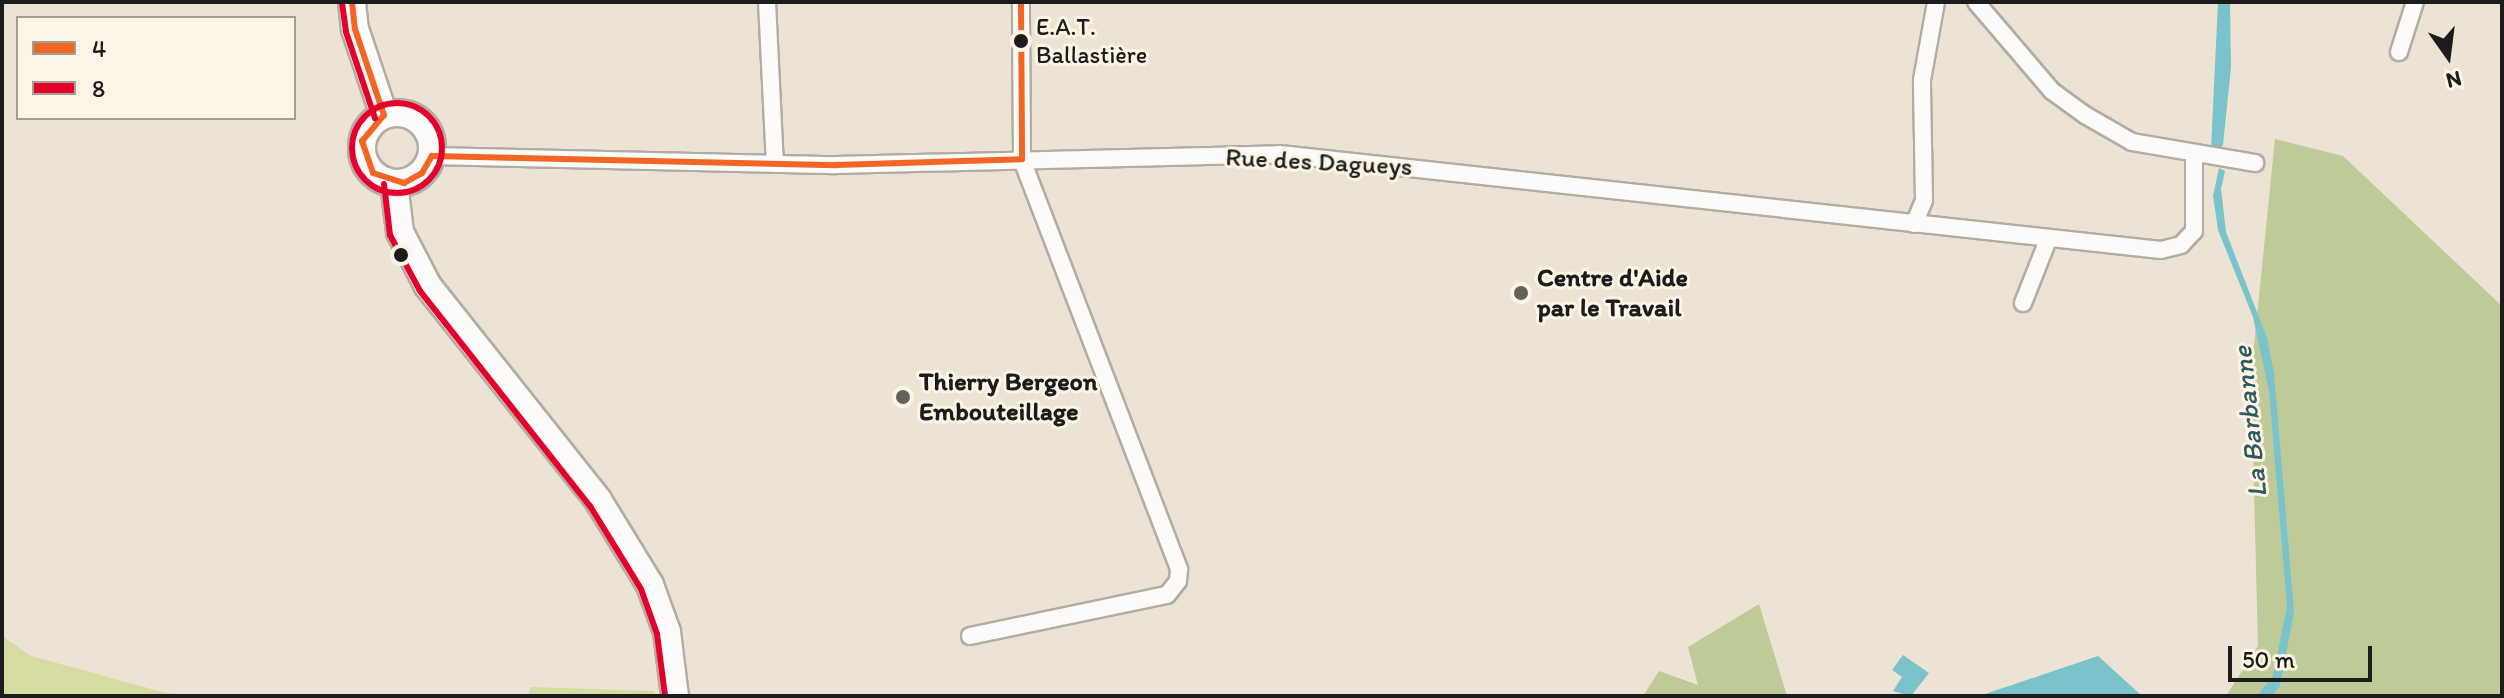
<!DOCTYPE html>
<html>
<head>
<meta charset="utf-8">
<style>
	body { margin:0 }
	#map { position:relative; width:2504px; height:698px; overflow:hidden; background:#ece3d5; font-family:Itim,sans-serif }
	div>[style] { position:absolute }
	.green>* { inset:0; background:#d5dba1 }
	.forest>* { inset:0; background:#bfca99 }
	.water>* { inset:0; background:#7ac3ca }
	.roads { filter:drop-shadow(2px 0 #b2aca4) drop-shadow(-2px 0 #b2aca4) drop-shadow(0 2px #b2aca4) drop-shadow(0 -2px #b2aca4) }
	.street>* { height:16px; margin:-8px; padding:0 8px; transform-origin:8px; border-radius:8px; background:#fcfbf9 }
	.primary>* { height:26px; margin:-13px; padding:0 13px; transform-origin:13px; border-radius:13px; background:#fcfbf9 }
	.primary>.ring { margin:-13px; padding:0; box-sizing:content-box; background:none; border:26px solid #fcfbf9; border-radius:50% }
	.bus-1>* { height:6px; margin:-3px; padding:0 3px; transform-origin:3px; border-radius:3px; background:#f26522 }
	.bus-2>* { height:6px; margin:-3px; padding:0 3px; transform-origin:3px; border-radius:3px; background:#e4002b }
	.bus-2>.ring { margin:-3px; padding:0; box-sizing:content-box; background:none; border:6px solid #e4002b; border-radius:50% }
	.dots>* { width:22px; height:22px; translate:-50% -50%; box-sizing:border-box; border:4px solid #fcf5e5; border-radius:50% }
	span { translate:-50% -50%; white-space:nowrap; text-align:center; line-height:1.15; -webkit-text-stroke:6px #fcf5e5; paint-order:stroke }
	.bus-label { font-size:24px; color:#1c1c1c }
	.left { translate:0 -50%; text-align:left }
	.street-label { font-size:26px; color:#1c1c1c }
	.poi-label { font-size:26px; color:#1c1c1c; font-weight:700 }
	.water-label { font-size:28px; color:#2e5960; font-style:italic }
	.frame { position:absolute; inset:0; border:4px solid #1c1c1c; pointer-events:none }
	.legend { position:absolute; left:16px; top:16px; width:280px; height:104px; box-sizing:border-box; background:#fcf5e5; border:2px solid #a29e95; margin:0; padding:10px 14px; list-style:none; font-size:24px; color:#1c1c1c }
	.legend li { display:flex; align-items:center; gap:16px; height:40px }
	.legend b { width:40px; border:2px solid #a29e95 }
	.north { position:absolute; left:2408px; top:16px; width:80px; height:80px; -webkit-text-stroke:6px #fcf5e5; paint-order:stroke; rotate:166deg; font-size:22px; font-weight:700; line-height:32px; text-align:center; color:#1c1c1c }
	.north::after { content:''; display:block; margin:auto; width:28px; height:36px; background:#1c1c1c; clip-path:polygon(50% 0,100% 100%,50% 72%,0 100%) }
	.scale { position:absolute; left:2228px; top:646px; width:144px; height:36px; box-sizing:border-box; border:4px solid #1c1c1c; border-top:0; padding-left:10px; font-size:24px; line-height:28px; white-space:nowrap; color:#1c1c1c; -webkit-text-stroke:6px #fcf5e5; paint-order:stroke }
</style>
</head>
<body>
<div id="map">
	<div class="green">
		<i style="clip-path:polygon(2px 636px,31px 656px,166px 693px,204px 696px,2px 696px)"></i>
		<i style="clip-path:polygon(531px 687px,655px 691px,655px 696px,528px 696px)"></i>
	</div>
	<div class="forest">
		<i style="clip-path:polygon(2275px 139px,2343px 156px,2502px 306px,2502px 696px,2226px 696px,2258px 646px,2251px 375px)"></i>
		<i style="clip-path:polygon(1759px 604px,1787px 696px,1643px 696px,1659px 671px,1698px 685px,1688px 647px)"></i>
	</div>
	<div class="water">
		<i style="clip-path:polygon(2218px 2px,2230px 2px,2231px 67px,2223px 145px,2217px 152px,2211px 149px)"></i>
		<i style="clip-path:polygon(2219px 168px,2225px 171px,2221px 189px,2226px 232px,2267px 338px,2274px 373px,2294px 612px,2280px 686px,2271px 696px,2257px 696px,2273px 675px,2287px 607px,2269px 391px,2253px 317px,2218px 230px,2213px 196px)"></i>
		<i style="clip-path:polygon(1903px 655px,1929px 673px,1911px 696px,1893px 691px,1902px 677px,1892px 670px)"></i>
		<i style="clip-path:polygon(2098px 656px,2142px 696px,1979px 696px)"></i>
	</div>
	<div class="roads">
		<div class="street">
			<i style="left:767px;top:2px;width:162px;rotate:87.2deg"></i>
			<i style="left:1976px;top:2px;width:117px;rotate:49.5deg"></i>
			<i style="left:2052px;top:91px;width:41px;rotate:36deg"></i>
			<i style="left:2085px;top:115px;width:54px;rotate:29.9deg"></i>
			<i style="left:2132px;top:142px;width:125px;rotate:9.7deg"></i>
			<i style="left:2399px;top:52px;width:52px;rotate:-72.3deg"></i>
			<i style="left:432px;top:156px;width:404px;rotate:1.3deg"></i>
			<i style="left:836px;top:165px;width:444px;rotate:-1.4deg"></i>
			<i style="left:1280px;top:154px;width:886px;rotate:6.22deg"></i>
			<i style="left:2161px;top:250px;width:21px;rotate:-14deg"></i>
			<i style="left:2181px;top:245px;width:19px;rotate:-47deg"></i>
			<i style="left:2194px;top:231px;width:75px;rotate:-90deg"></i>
			<i style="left:1914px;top:224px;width:26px;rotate:-67deg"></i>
			<i style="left:1924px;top:200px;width:120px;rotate:-91deg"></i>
			<i style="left:1922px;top:80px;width:79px;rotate:-79.8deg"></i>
			<i style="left:2023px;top:303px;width:68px;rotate:-68.4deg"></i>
			<i style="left:970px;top:636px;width:201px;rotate:-11.8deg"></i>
			<i style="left:1167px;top:595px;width:18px;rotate:-52deg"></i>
			<i style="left:1178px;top:581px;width:12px;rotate:-85deg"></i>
			<i style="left:1179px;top:569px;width:439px;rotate:-111deg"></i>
			<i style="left:1022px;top:159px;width:157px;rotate:-90.4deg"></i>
		</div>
		<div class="primary">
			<i style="left:352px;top:2px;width:27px;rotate:84deg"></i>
			<i style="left:355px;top:29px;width:91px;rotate:71.4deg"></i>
			<i class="ring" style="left:362px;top:113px;width:44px;height:44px"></i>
			<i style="left:394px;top:183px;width:49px;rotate:83deg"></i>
			<i style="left:400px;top:232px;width:61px;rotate:62.6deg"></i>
			<i style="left:428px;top:286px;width:273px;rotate:51.5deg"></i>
			<i style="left:598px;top:500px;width:100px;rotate:58.5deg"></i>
			<i style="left:650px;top:585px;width:50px;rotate:70.1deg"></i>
			<i style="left:667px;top:632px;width:64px;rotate:82.9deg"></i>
		</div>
	</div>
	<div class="bus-1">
		<i style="left:352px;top:2px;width:27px;rotate:84deg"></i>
		<i style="left:355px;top:29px;width:91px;rotate:71.4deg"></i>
		<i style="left:1021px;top:2px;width:157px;rotate:89.6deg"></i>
		<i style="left:384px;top:115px;width:34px;rotate:130deg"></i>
		<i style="left:362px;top:141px;width:34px;rotate:71deg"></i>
		<i style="left:373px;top:173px;width:33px;rotate:18deg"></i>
		<i style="left:404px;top:183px;width:21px;rotate:-29deg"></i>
		<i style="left:422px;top:173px;width:20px;rotate:-60deg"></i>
		<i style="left:432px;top:156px;width:404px;rotate:1.3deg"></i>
		<i style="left:836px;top:165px;width:186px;rotate:-1.8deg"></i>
	</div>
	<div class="bus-2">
		<i style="left:342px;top:3px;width:29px;rotate:82deg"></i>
		<i style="left:346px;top:32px;width:91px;rotate:71.4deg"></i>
		<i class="ring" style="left:352px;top:103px;width:84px;height:84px"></i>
		<i style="left:384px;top:184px;width:51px;rotate:83.3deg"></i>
		<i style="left:390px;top:235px;width:64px;rotate:61.8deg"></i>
		<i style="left:420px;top:291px;width:274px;rotate:51.7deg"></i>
		<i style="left:590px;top:506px;width:97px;rotate:58.4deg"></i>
		<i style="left:641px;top:589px;width:48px;rotate:70.4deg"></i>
		<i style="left:657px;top:634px;width:63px;rotate:82.6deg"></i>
	</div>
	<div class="dots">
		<i style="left:1021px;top:41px;background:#1c1c1c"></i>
		<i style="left:401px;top:255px;background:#1c1c1c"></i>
		<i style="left:1521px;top:293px;background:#65625d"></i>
		<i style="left:903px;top:397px;background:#65625d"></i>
	</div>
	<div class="bus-label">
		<span class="left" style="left:1036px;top:41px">E.A.T.<br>Ballastière</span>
	</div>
	<div class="street-label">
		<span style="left:1319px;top:162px;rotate:3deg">Rue des Dagueys</span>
	</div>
	<div class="poi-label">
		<span class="left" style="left:1537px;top:293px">Centre d'Aide<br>par le Travail</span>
		<span class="left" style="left:919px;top:397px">Thierry Bergeon<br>Embouteillage</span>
	</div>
	<div class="water-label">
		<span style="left:2249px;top:422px;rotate:-96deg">La Barbanne</span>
	</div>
	<div class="frame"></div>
	<ul class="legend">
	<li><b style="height:10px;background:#f26522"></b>4</li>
	<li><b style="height:10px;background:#e4002b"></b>8</li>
	</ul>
	<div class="north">N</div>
	<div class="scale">50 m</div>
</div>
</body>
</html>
